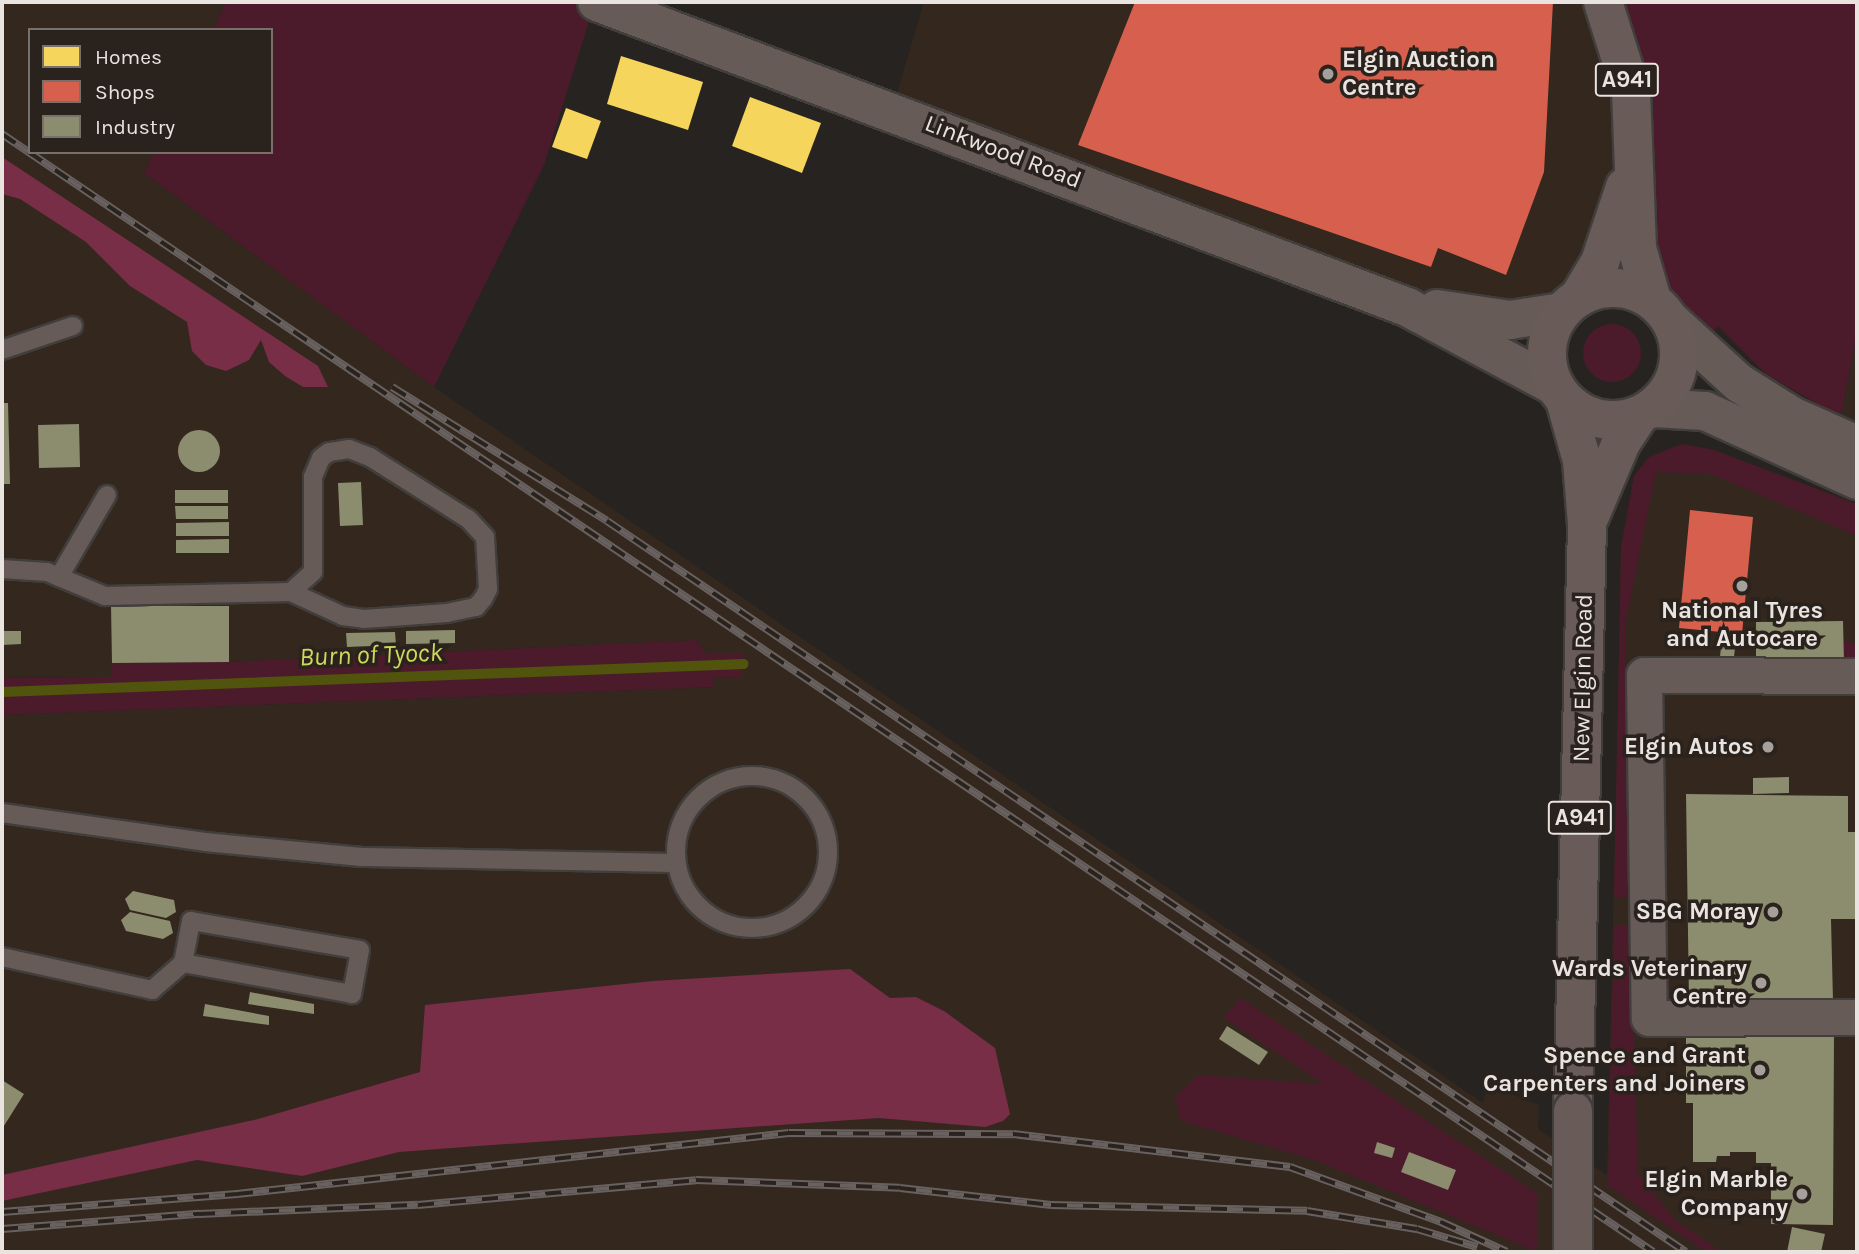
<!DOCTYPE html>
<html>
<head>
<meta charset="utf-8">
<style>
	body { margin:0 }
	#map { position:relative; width:1859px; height:1254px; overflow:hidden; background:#272320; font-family:Karla,sans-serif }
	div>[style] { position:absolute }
	.built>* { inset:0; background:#33271e }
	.green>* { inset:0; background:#4c1b2b }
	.round { border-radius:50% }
	.forest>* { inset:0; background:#782e46 }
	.homes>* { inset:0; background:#f6d55c }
	.shops>* { inset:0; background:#d6604d }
	.industry>* { inset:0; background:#8c8c6e }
	.stream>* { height:10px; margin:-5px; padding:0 5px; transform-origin:5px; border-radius:5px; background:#51540c }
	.roads { filter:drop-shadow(2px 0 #413e3c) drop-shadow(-2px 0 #413e3c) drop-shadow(0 2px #413e3c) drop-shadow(0 -2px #413e3c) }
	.service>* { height:18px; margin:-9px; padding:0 9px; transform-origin:9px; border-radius:9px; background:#675b58 }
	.service>.ring { margin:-9px; padding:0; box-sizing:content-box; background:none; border:18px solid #675b58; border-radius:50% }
	.minor>* { height:35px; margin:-17.5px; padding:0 17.5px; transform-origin:17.5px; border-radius:17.5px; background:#675b58 }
	.tertiary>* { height:38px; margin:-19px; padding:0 19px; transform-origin:19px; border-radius:19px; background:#675b58 }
	.primary>* { height:38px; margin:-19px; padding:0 19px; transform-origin:19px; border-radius:19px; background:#685b58 }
	.primary>.ring { margin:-19px; padding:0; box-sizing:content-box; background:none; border:38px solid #685b58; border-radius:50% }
	.rail>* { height:8px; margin-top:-4px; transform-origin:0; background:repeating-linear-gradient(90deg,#2a231d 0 16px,#68615f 0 32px); box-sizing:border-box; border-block:2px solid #68615f }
	.bridges { filter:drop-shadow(2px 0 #413e3c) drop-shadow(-2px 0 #413e3c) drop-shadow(0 2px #413e3c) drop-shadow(0 -2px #413e3c) }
	.primary-bridge>* { height:38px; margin:-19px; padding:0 19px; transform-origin:19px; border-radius:19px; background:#685b58 }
	.dots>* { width:19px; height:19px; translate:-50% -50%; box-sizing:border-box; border:4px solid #2a231d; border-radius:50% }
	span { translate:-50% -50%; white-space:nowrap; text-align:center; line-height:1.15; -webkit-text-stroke:7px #2a231d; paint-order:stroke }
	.shield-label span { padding:2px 5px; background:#2a231d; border:2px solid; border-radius:5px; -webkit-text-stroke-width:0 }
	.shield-label { font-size:23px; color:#eae4e1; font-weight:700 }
	.poi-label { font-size:24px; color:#eae4e1; font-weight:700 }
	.left { translate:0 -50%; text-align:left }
	.right { translate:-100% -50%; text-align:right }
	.street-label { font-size:24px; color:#eae4e1 }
	.water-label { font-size:26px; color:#cfd85a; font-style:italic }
	.frame { position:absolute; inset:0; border:4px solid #eae4e1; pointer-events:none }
	.legend { position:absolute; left:28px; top:28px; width:245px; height:126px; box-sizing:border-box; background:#2a231d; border:2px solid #77706b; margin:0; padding:9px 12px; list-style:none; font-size:21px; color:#eae4e1 }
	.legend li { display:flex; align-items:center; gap:14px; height:35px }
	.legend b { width:35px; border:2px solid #77706b }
</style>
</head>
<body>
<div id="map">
	<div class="built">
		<i style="clip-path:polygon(2px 2px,226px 2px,213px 30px,30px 30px,30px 152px,154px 152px,144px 173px,434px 387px,1483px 1103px,1487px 1084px,1539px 1105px,1538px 1129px,1607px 1175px,1620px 619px,1634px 476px,1649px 457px,1682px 444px,1714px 450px,1857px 504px,1857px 1252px,1280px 1249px,1279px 1252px,2px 1252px,2px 715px,713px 687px,713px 677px,741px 678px,706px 654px,696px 640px,229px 662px,112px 663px,113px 677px,2px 678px)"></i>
		<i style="clip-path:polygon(924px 2px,1603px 2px,1632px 290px,1590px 291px,1550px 332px,1547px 343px,1407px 307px,892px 110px)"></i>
		<i style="clip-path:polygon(1857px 332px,1857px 421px,1841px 417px)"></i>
	</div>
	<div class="green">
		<i style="clip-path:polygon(226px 2px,595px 2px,544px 165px,434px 387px,144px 173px,154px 152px,271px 152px,271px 30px,213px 30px)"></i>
		<i style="clip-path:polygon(1606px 2px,1857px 2px,1857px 332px,1841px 417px,1767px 375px,1718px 326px,1677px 373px,1680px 348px)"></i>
		<i class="round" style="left:1583px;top:324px;width:58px;height:58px"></i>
		<i style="clip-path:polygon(1682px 444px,1714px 450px,1857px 504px,1857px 536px,1711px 474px,1656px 472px,1625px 625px,1630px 897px,1614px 897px,1621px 547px,1634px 476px,1649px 457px)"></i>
		<i style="clip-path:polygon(696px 640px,706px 654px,743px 654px,742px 678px,714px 677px,713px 687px,2px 715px,2px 678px,112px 677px,112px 663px,229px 662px)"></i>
		<i style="clip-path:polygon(1844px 642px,1857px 643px,1857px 663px,1844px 662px)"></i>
		<i style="clip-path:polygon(1631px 924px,1638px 1174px,1675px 1220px,1722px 1252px,1707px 1252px,1608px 1186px,1614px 925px)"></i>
		<i style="clip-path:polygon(1240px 998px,1538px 1194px,1538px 1252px,1315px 1160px,1181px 1121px,1175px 1097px,1198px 1075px,1324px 1084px,1224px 1018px)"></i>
	</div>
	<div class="forest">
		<i style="clip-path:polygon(2px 157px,318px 366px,328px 387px,303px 387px,285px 376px,269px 362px,261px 340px,249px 360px,226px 371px,206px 365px,192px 351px,187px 322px,130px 286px,86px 242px,20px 199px,2px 194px)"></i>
		<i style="clip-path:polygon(850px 969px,890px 998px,916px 997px,944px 1011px,995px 1048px,1010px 1114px,1003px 1121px,985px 1127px,879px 1118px,478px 1146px,399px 1152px,302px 1176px,197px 1160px,2px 1201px,2px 1175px,258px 1119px,420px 1072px,425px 1005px,653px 981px)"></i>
	</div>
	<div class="homes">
		<i style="clip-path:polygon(621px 56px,703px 82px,688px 130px,607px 104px)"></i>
		<i style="clip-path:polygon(750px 97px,821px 123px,802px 173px,732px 146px)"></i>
		<i style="clip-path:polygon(566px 108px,601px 121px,587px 159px,552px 147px)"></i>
	</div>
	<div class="shops">
		<i style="clip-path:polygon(1135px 2px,1553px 2px,1544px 172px,1506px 275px,1438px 248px,1431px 267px,1078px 145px)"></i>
		<i style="clip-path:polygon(1690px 510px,1753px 517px,1742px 634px,1679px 628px)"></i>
	</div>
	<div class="industry">
		<i style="clip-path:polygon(2px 403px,8px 403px,10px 484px,2px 484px)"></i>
		<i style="clip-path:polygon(79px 424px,80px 467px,39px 468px,38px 425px)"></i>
		<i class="round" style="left:178px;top:430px;width:42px;height:42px"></i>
		<i style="clip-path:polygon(361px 482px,363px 525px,340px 526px,338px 483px)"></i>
		<i style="clip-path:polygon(175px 490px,228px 490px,228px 503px,175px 503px)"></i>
		<i style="clip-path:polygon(175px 506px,228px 506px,228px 519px,176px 519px)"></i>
		<i style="clip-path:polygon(229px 522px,229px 536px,176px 536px,176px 523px)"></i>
		<i style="clip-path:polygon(229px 539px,229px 553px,176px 553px,176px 540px)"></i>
		<i style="clip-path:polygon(111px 606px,229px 606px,229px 662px,112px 663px)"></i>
		<i style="clip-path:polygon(1843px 621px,1844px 662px,1756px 663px,1756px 622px)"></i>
		<i style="clip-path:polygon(455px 630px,455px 643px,406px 644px,406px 631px)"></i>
		<i style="clip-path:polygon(2px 631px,21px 631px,21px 644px,2px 645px)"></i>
		<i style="clip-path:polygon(395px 632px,396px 645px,347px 647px,346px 633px)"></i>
		<i style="clip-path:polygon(1721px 647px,1735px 648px,1734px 657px,1720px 657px)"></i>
		<i style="clip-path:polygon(1789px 777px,1789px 793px,1753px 794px,1753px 778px)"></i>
		<i style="clip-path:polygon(1686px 794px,1848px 796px,1848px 832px,1857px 832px,1857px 919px,1831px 919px,1833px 1001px,1689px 1003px)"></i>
		<i style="clip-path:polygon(133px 891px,174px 900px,176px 912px,166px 918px,130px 910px,125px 899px)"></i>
		<i style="clip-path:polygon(130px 912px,170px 921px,173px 933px,163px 939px,126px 931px,121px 920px)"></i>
		<i style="clip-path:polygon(250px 992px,314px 1004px,314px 1014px,248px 1004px)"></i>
		<i style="clip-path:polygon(205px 1004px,269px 1016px,269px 1025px,203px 1016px)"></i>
		<i style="clip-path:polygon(1227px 1026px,1268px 1052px,1259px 1065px,1219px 1039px)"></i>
		<i style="clip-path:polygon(1686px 1036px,1834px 1036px,1833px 1225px,1771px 1224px,1771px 1163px,1756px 1163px,1756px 1152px,1730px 1152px,1730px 1156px,1717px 1156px,1716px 1162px,1693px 1162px,1693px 1103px,1686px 1103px)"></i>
		<i style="clip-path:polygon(2px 1080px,24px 1094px,2px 1129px)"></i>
		<i style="clip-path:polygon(1377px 1142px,1395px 1148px,1392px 1158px,1374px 1153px)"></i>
		<i style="clip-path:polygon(1409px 1152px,1456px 1170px,1448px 1190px,1401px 1172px)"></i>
		<i style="clip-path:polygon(1792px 1227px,1825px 1234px,1821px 1252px,1787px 1252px)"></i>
	</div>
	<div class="stream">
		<i style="left:2px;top:692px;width:742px;rotate:-2.16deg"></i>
	</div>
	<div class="roads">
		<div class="service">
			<i style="left:2px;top:350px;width:75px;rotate:-18.7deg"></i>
			<i style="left:2px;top:569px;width:45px;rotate:3.8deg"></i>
			<i style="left:47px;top:572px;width:63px;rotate:22.5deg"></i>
			<i style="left:105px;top:596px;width:186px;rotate:-1.2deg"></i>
			<i style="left:291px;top:592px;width:57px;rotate:24.8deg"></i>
			<i style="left:343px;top:616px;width:21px;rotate:8deg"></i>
			<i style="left:364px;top:619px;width:83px;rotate:-4.1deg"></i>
			<i style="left:447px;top:613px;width:30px;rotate:-12deg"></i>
			<i style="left:476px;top:607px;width:11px;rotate:-49deg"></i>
			<i style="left:483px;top:599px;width:11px;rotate:-63deg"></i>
			<i style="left:488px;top:589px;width:52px;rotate:-93.3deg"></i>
			<i style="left:485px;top:537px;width:25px;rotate:-133deg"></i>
			<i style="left:468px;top:519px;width:116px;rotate:-147.7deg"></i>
			<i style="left:370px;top:457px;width:22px;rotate:-159deg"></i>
			<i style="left:349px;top:449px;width:20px;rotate:171deg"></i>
			<i style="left:329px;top:452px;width:10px;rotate:143deg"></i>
			<i style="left:321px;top:458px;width:21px;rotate:113deg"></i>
			<i style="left:313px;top:477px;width:95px;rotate:90deg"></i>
			<i style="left:313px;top:572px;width:30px;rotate:138deg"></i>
			<i style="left:59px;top:577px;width:95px;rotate:-59.7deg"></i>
			<i class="ring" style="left:676px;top:776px;width:134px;height:134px"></i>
			<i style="left:2px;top:813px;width:205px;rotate:8.1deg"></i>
			<i style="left:205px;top:842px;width:157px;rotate:5.5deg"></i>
			<i style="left:361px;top:857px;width:315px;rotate:1.1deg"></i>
			<i style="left:2px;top:957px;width:154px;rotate:12.4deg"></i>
			<i style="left:152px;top:990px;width:41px;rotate:-41.1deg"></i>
			<i style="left:183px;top:963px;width:43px;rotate:-79.2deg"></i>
			<i style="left:191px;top:921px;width:171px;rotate:9.7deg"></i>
			<i style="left:360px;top:950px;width:45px;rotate:100.3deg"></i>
			<i style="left:352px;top:994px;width:172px;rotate:-169.6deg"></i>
		</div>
		<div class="minor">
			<i style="left:1857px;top:676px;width:213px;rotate:-179.7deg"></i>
			<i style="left:1644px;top:675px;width:343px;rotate:89.2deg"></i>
			<i style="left:1649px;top:1018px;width:208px;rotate:-0.3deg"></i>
		</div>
		<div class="tertiary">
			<i style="left:597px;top:2px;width:866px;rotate:20.63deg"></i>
			<i style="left:1407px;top:307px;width:168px;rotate:28.1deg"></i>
			<i style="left:1437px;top:309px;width:74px;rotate:8.6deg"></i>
			<i style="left:1510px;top:320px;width:52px;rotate:-8.9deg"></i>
			<i style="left:1671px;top:321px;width:92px;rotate:42.4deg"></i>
			<i style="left:1739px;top:383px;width:62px;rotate:31.9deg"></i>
			<i style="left:1792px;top:416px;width:71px;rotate:24deg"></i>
			<i style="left:1652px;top:408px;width:53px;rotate:3.2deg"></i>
			<i style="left:1705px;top:411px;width:167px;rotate:24.4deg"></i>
		</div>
		<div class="primary">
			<i style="left:1603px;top:2px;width:93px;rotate:72.5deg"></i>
			<i style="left:1631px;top:91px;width:157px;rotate:87.8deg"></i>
			<i style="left:1637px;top:248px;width:54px;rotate:73.9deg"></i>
			<i class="ring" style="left:1547px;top:288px;width:94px;height:94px"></i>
			<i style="left:1579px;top:297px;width:41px;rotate:-59deg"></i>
			<i style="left:1600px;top:262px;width:79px;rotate:-71.6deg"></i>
			<i style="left:1565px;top:400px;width:63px;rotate:74.4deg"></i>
			<i style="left:1582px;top:461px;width:64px;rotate:85.5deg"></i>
			<i style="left:1587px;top:525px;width:586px;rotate:91.37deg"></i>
			<i style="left:1590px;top:516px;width:79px;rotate:-67deg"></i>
			<i style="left:1621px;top:443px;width:33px;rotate:-57deg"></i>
		</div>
	</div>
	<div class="rail">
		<i style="left:2px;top:134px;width:1994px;rotate:34.1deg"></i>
		<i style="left:392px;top:387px;width:253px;rotate:31.9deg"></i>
		<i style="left:607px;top:521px;width:1303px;rotate:34.12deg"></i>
		<i style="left:2px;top:1212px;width:236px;rotate:-4.4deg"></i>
		<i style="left:237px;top:1194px;width:555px;rotate:-6.31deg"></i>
		<i style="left:789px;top:1133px;width:224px;rotate:0.3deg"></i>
		<i style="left:1013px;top:1134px;width:279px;rotate:6.8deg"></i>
		<i style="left:1290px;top:1167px;width:161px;rotate:20deg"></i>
		<i style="left:1441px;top:1222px;width:72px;rotate:24.4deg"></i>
		<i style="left:2px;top:1229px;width:198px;rotate:-4.4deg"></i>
		<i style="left:199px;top:1214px;width:219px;rotate:-2.4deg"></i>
		<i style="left:418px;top:1205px;width:279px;rotate:-5.1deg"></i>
		<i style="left:696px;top:1180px;width:204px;rotate:2.2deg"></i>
		<i style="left:900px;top:1188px;width:152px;rotate:6.4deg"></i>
		<i style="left:1051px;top:1205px;width:256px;rotate:1.3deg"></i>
		<i style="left:1307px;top:1211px;width:111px;rotate:9.3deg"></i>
		<i style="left:1417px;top:1229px;width:63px;rotate:16.7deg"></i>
	</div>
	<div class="bridges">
		<div class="primary-bridge">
			<i style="left:1573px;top:1252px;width:141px;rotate:-90deg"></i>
		</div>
	</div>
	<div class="dots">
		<i style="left:1328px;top:74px;background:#a6a09d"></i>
		<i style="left:1742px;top:586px;background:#a6a09d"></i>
		<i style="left:1768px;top:747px;background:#a6a09d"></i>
		<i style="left:1773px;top:912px;background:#a6a09d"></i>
		<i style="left:1761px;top:983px;background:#a6a09d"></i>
		<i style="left:1760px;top:1070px;background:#a6a09d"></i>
		<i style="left:1802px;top:1194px;background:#a6a09d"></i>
	</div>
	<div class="shield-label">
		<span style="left:1627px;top:80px">A941</span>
		<span style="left:1580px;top:818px">A941</span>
	</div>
	<div class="poi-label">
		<span class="left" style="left:1342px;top:74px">Elgin Auction<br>Centre</span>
		<span style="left:1742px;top:625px">National Tyres<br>and Autocare</span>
		<span class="right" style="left:1754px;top:747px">Elgin Autos</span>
		<span class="right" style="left:1759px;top:912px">SBG Moray</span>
		<span class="right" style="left:1747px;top:983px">Wards Veterinary<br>Centre</span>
		<span class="right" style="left:1746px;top:1070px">Spence and Grant<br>Carpenters and Joiners</span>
		<span class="right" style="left:1788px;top:1194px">Elgin Marble<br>Company</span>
	</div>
	<div class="street-label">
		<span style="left:1003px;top:152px;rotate:21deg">Linkwood Road</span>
		<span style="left:1583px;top:678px;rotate:-89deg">New Elgin Road</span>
	</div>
	<div class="water-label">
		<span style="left:371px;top:655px;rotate:-2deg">Burn of Tyock</span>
	</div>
	<div class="frame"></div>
	<ul class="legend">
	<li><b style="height:19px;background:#f6d55c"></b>Homes</li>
	<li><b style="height:19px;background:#d6604d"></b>Shops</li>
	<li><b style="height:19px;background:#8c8c6e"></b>Industry</li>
	</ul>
</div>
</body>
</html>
